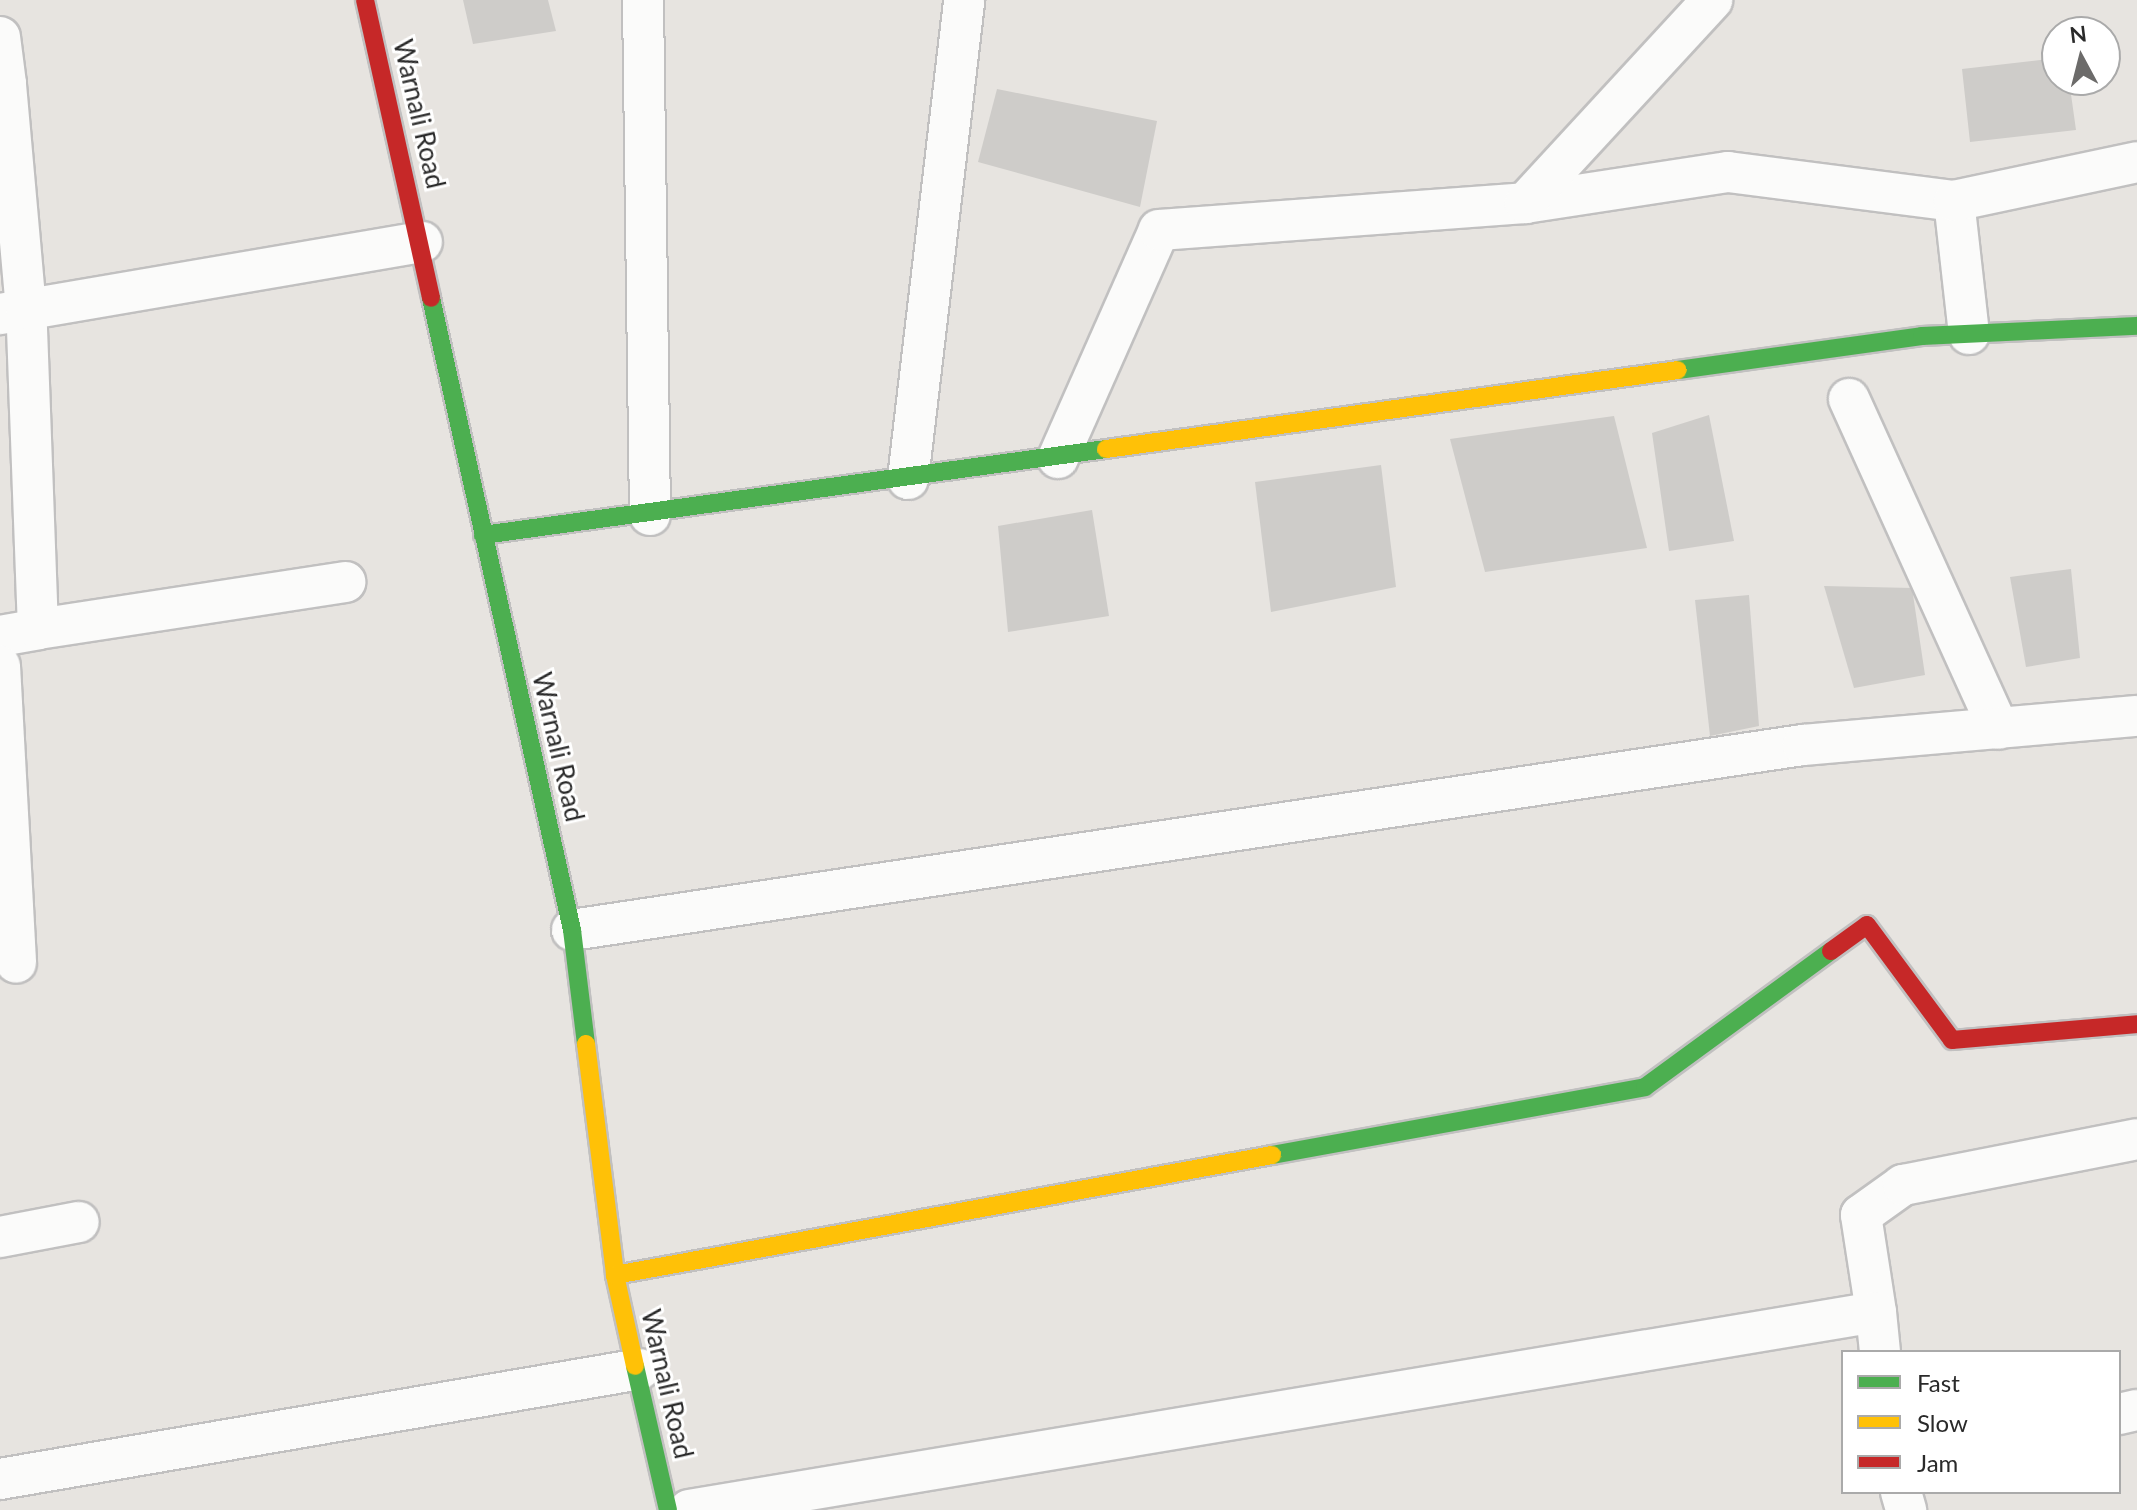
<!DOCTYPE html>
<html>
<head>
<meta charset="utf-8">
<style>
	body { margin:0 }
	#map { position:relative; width:2137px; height:1510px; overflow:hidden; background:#e7e4e0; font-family:Lato,sans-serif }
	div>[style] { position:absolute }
	.building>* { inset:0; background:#ceccc9 }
	.roads { filter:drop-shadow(2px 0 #c1c0c0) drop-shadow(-2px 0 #c1c0c0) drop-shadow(0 2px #c1c0c0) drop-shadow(0 -2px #c1c0c0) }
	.street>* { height:40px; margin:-20px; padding:0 20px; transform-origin:20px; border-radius:20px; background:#fbfbfa }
	.fast>* { height:18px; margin:-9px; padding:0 9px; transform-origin:9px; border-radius:9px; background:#4caf50 }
	.slow>* { height:18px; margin:-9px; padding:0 9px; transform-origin:9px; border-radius:9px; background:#ffc107 }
	.jam>* { height:18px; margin:-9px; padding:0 9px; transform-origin:9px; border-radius:9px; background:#c62828 }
	span { translate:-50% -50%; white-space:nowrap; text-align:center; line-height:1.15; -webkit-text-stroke:6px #fff; paint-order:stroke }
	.street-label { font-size:26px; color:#2a2a2a }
	.legend { position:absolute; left:1841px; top:1350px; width:280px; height:144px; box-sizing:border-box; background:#fff; border:2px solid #aaa; margin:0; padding:10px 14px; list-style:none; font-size:24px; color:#2a2a2a }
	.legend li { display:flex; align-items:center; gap:16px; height:40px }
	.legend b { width:40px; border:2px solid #aaa }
	.north { position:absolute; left:2041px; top:16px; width:80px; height:80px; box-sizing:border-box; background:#fff; border:2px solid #aaa; border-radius:50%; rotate:353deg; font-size:22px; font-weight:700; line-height:32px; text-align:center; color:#2a2a2a }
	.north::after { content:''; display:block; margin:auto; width:28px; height:36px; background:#6c6b6a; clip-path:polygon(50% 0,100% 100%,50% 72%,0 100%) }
</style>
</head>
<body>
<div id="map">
	<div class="building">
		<i style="clip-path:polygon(463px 0,548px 0,556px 31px,473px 44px)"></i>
		<i style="clip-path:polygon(2057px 58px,2057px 80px,2069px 80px,2076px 130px,1970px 142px,1962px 69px)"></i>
		<i style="clip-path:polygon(997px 89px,1157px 121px,1140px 207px,978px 162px)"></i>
		<i style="clip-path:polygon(1709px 415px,1734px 541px,1669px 551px,1652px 433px)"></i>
		<i style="clip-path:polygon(1614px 416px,1647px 548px,1485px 572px,1450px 439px)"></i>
		<i style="clip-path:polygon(1381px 465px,1396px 587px,1271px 612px,1255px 482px)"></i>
		<i style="clip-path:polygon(1092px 510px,1109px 616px,1008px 632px,998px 526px)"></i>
		<i style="clip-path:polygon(2071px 569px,2080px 658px,2026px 667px,2010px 577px)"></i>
		<i style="clip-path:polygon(1824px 586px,1912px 588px,1925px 675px,1854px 688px)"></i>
		<i style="clip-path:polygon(1749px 595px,1759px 726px,1710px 736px,1695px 600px)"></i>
	</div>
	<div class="roads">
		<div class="street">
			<i style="left:643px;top:0;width:515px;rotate:89.22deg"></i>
			<i style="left:0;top:37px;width:47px;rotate:82.7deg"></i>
			<i style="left:6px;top:84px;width:6px;rotate:171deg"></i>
			<i style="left:1525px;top:203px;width:205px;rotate:-8.7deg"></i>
			<i style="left:1728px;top:172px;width:228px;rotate:7.3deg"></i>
			<i style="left:0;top:314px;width:428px;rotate:-9.7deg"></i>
			<i style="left:1969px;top:334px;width:134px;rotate:-96.4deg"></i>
			<i style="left:1954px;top:201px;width:187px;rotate:-12deg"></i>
			<i style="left:1849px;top:399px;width:362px;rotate:65.6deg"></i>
			<i style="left:1058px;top:458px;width:249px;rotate:-66.1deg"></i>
			<i style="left:1159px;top:230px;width:367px;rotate:-4.2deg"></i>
			<i style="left:1525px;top:203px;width:276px;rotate:-47.3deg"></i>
			<i style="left:908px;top:479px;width:482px;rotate:-83.3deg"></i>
			<i style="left:38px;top:629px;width:311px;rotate:-8.7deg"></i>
			<i style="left:0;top:636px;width:39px;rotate:-10deg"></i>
			<i style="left:38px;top:629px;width:320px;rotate:-92.1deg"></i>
			<i style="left:26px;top:309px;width:226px;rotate:-95.1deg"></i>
			<i style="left:0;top:666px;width:297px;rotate:86.9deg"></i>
			<i style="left:572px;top:930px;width:1245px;rotate:-8.55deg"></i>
			<i style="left:1803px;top:745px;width:335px;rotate:-5deg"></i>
			<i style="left:0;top:1237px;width:80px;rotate:-10.8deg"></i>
			<i style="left:1876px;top:1312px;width:98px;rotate:-98.8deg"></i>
			<i style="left:1861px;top:1215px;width:52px;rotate:-35.5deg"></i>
			<i style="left:1903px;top:1185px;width:238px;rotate:-11.1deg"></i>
			<i style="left:2119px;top:1414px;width:18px;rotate:-13deg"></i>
			<i style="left:0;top:1479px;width:649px;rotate:-9.75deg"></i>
			<i style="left:1901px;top:1492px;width:19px;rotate:74deg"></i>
			<i style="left:689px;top:1510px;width:1203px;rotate:-9.47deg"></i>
			<i style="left:1876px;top:1312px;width:40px;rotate:84.3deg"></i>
		</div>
		<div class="fast">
			<i style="left:431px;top:298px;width:648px;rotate:77.42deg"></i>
			<i style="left:572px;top:930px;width:115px;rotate:83deg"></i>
			<i style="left:1678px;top:370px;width:246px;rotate:-7.9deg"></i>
			<i style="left:1922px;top:336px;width:215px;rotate:-2.7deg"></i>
			<i style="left:483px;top:535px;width:629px;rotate:-7.86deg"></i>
			<i style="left:1272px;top:1155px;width:379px;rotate:-10.3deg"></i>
			<i style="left:1645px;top:1087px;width:230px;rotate:-36.2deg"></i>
			<i style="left:635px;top:1366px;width:148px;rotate:77.1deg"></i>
		</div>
		<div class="slow">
			<i style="left:1106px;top:449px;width:577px;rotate:-7.86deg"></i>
			<i style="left:586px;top:1044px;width:233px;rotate:82.8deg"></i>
			<i style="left:615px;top:1275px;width:93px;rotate:77.6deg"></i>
			<i style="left:615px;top:1275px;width:668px;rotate:-10.35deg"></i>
		</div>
		<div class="jam">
			<i style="left:365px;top:0;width:305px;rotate:77.5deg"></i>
			<i style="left:1831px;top:951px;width:44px;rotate:-35.8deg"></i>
			<i style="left:1867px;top:925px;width:143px;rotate:53.5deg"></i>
			<i style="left:1952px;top:1040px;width:186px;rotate:-4.9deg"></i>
		</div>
	</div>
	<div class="street-label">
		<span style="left:419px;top:114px;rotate:77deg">Warnali Road</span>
		<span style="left:558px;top:747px;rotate:77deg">Warnali Road</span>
		<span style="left:667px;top:1384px;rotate:77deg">Warnali Road</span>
	</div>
	<ul class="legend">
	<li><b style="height:10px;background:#4caf50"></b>Fast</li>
	<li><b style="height:10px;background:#ffc107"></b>Slow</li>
	<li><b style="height:10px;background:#c62828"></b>Jam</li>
	</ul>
	<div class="north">N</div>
</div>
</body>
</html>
